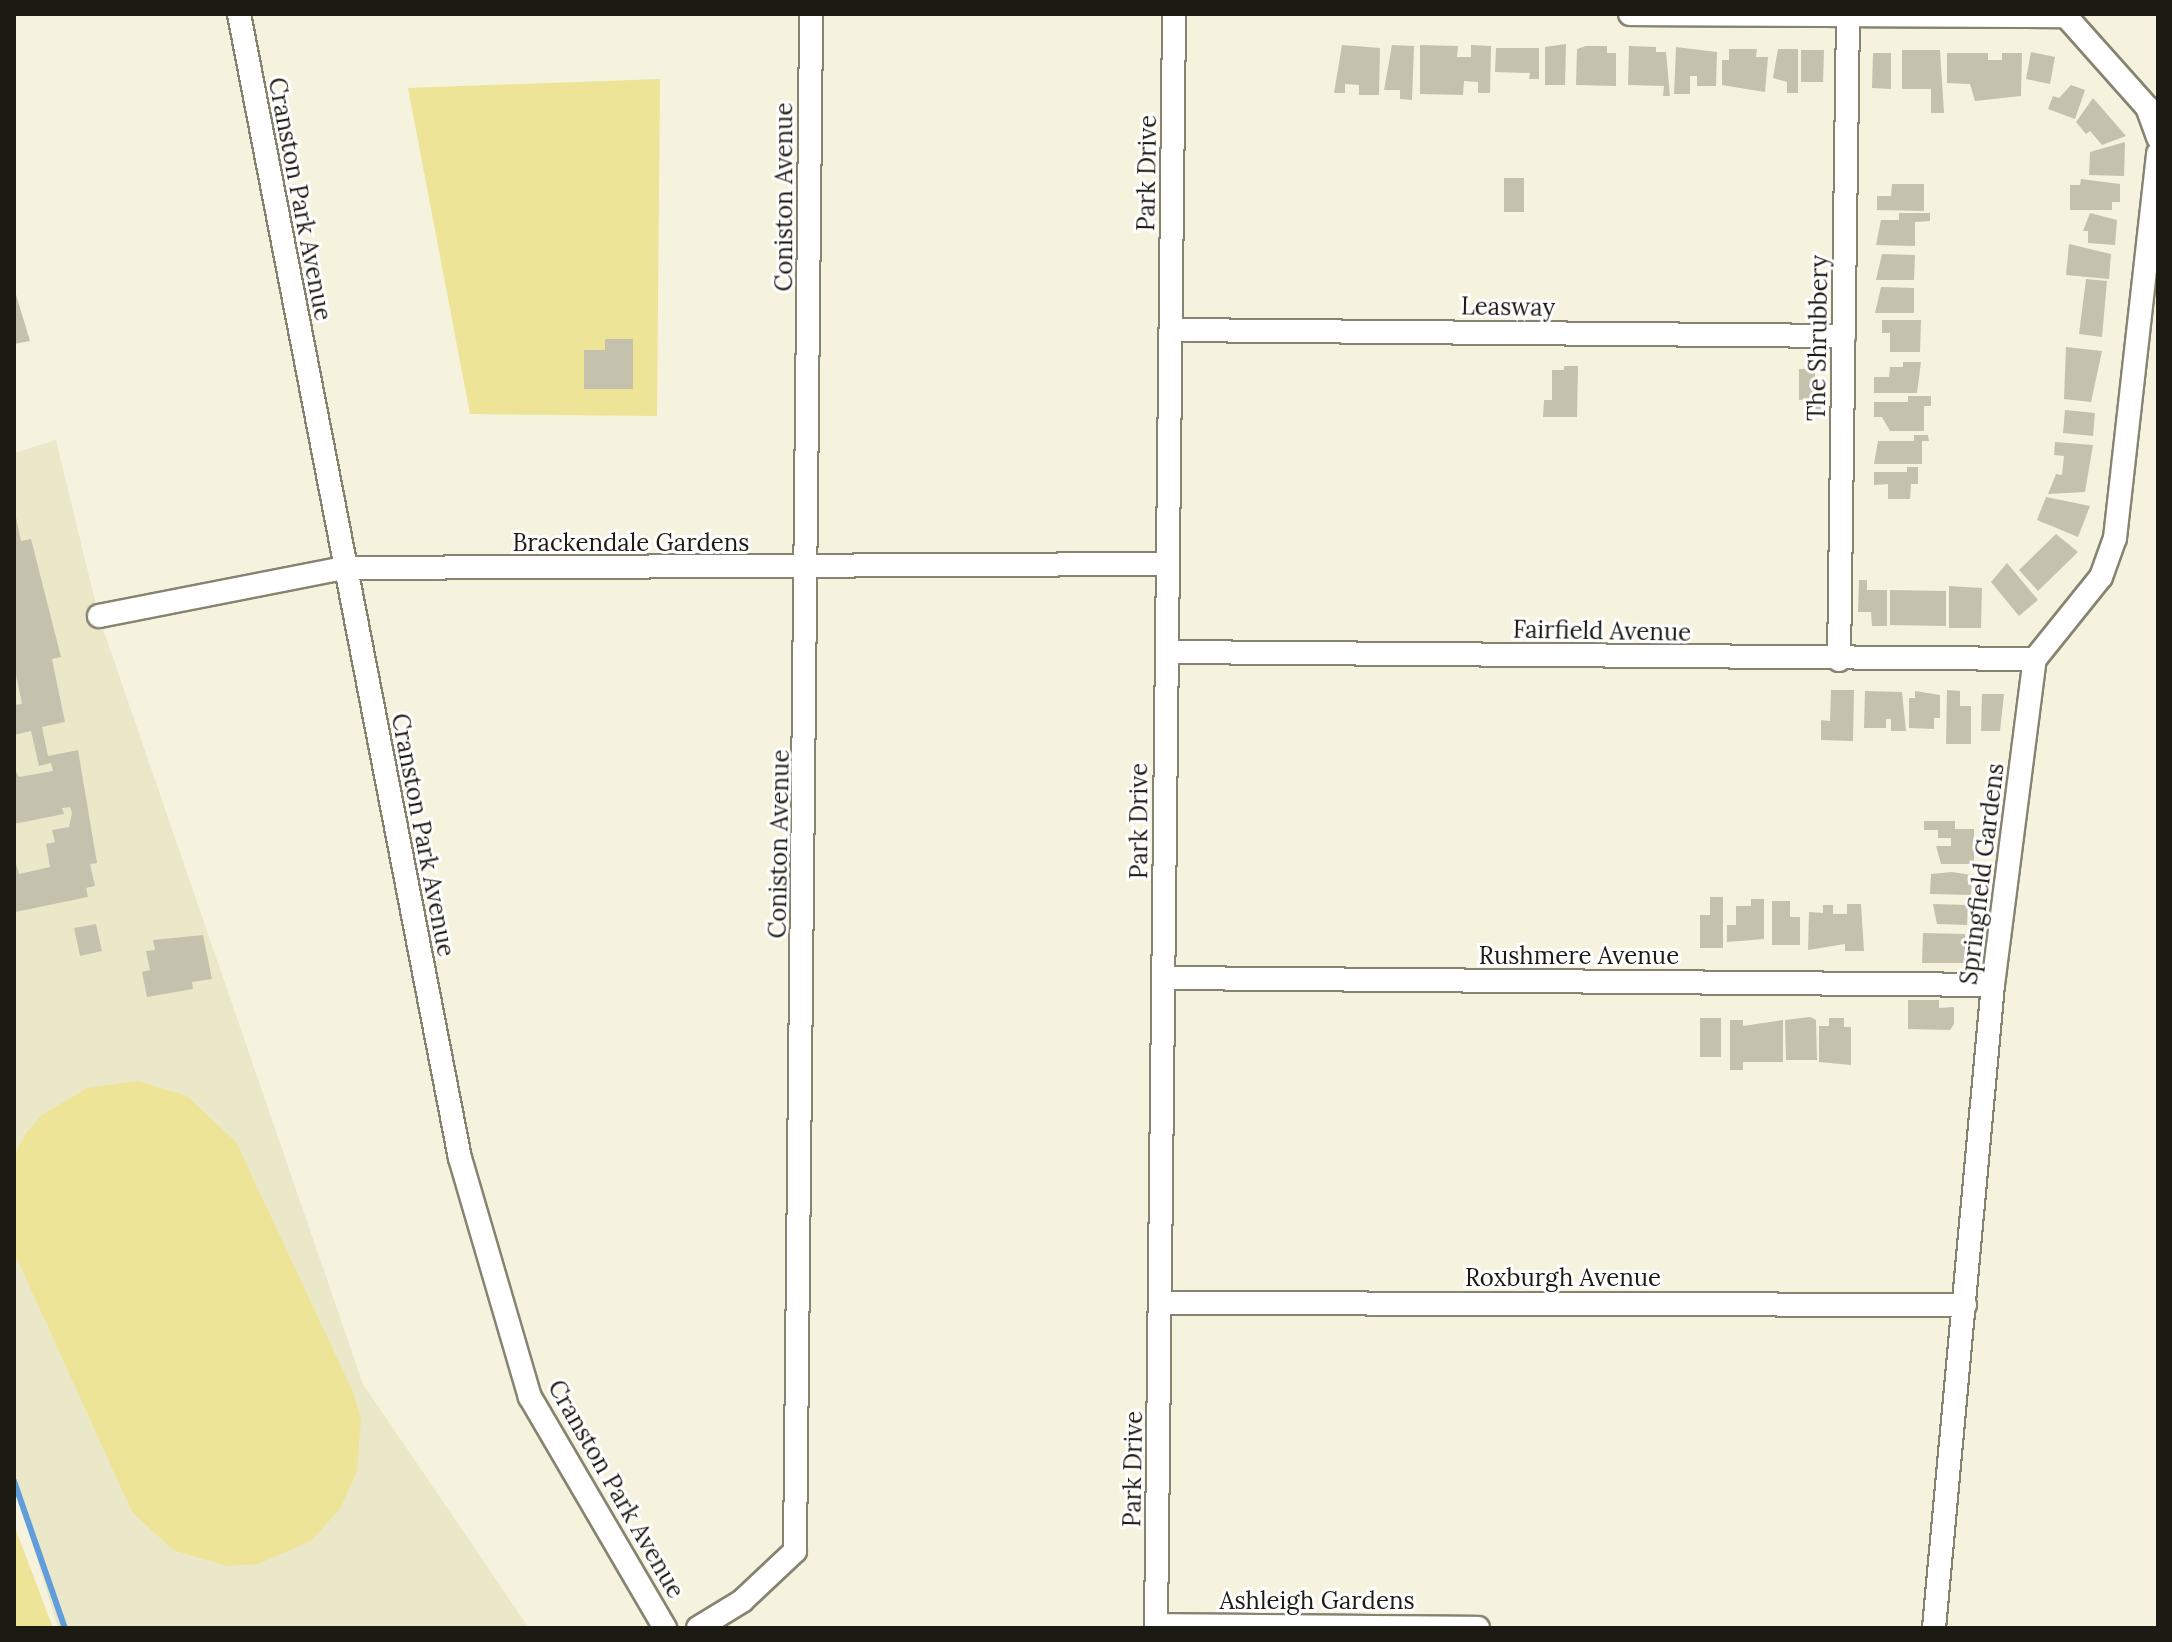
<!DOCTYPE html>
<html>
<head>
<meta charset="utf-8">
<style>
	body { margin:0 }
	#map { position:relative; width:2172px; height:1642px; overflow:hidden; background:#f5f3dd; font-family:Lora,serif }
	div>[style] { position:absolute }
	.built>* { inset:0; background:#ebe8ca }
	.green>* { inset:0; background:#ede497 }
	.stream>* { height:6px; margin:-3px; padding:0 3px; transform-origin:3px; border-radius:3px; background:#619ddb }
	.building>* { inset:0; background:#c4c2ad }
	.roads { filter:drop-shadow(2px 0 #868471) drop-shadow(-2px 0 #868471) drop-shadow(0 2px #868471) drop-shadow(0 -2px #868471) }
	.minor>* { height:22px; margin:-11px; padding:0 11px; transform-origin:11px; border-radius:11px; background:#fff }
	span { translate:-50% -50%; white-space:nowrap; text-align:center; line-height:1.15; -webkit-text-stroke:6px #fff; paint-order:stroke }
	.street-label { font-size:24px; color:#1b1a13 }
	.frame { position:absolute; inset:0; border:16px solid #1b1a13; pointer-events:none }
</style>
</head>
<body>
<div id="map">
	<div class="built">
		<i style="clip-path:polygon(56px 440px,99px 617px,363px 1384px,529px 1628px,58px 1628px,14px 1484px,14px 453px)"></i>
	</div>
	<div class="green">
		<i style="clip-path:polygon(660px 79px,657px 416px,470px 414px,408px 88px)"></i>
		<i style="clip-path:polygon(138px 1081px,187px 1096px,236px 1142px,353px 1392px,361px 1420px,357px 1471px,340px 1509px,311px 1541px,258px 1564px,227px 1566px,173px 1550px,132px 1512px,14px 1252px,14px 1156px,26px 1133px,42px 1115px,87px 1088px)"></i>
		<i style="clip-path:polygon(14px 1525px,53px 1628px,14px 1628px)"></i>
	</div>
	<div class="stream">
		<i style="left:14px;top:1481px;width:156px;rotate:70.9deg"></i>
	</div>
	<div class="building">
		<i style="clip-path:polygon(1566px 44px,1565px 85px,1545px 85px,1545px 47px)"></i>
		<i style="clip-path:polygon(1342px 45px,1380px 48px,1379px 95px,1359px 95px,1359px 85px,1345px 84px,1345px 93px,1334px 93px)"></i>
		<i style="clip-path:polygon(1392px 45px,1414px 46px,1412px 100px,1400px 99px,1400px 90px,1384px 90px)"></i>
		<i style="clip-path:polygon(1420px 45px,1458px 46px,1457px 57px,1471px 57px,1471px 45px,1491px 46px,1490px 93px,1478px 93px,1478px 82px,1464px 81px,1463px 95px,1420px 94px)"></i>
		<i style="clip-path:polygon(1586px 46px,1607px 46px,1607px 53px,1616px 53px,1616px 86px,1576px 85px,1577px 49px)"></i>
		<i style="clip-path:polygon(1629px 46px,1656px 47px,1656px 52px,1666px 52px,1670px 96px,1663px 96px,1664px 86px,1628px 85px)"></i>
		<i style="clip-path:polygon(1676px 47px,1717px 52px,1716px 86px,1697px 86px,1697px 76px,1690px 76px,1690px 94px,1674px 94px)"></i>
		<i style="clip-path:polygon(1496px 48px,1539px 48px,1539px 79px,1529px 79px,1530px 73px,1495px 72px)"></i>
		<i style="clip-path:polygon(1729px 49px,1757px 49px,1756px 57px,1768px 57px,1765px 92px,1722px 85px,1722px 60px,1729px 60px)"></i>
		<i style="clip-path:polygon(1778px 49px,1798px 49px,1798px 93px,1787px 93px,1787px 82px,1773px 78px)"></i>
		<i style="clip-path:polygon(1801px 50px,1824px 50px,1823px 82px,1801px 82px)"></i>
		<i style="clip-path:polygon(1902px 50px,1940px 50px,1944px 113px,1931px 113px,1931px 89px,1902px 89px)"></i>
		<i style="clip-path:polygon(2031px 52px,2055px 57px,2050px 84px,2026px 79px)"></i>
		<i style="clip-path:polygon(1873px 53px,1891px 53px,1891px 89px,1872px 88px)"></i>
		<i style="clip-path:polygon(1947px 53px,1988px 53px,1988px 60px,2002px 60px,2002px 53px,2022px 53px,2021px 96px,1975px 101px,1970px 84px,1947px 83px)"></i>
		<i style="clip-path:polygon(2071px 85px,2085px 90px,2075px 119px,2048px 109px,2053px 96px,2059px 98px)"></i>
		<i style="clip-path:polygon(2093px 98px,2126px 136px,2102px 145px,2090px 131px,2086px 134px,2076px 122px)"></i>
		<i style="clip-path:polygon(2125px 142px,2124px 176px,2089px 175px,2090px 152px)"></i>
		<i style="clip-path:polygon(1504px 178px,1524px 178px,1524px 212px,1504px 212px)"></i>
		<i style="clip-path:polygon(2081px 179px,2120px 184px,2120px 202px,2112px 202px,2112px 210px,2070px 210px,2070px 185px,2080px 185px)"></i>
		<i style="clip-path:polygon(1892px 184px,1924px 184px,1924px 211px,1877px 210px,1877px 196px,1891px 196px)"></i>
		<i style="clip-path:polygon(1899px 213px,1930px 213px,1930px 221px,1915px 222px,1915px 246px,1876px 245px,1881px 220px,1899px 220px)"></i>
		<i style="clip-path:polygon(2090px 213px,2117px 220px,2115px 245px,2088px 243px,2088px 231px,2083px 231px)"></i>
		<i style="clip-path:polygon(2069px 244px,2111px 254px,2109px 279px,2066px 275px)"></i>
		<i style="clip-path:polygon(1882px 254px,1915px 255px,1914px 280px,1876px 280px)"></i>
		<i style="clip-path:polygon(2086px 279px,2107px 281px,2102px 337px,2079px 334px)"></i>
		<i style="clip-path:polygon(1881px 287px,1914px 288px,1914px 313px,1875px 313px)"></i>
		<i style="clip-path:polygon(14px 288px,30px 341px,14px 344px)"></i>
		<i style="clip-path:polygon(1882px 320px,1921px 320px,1920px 352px,1890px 352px,1890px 333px,1882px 333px)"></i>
		<i style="clip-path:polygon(605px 339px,633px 339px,633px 389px,584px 389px,584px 350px,605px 350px)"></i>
		<i style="clip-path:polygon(2066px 347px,2102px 351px,2091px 402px,2064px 399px)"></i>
		<i style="clip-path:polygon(1903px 362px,1921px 362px,1917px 393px,1874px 393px,1874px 377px,1889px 377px,1890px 367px,1903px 367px)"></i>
		<i style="clip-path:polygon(1564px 366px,1578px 366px,1577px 417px,1543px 417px,1544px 400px,1552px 400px,1552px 370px,1564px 370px)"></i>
		<i style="clip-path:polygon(1799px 369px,1815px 369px,1815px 379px,1820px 379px,1821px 411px,1809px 411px,1809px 399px,1799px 400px)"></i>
		<i style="clip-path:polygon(1908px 396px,1931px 396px,1931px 406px,1924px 406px,1924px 431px,1890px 431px,1882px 417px,1874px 417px,1874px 402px,1908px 402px)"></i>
		<i style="clip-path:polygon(2065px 410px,2095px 413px,2093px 436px,2063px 433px)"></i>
		<i style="clip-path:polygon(1914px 435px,1928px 435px,1929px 441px,1922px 441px,1922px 464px,1874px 464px,1878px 441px,1914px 441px)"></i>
		<i style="clip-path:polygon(2055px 442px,2093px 445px,2085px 492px,2048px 494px,2056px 474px,2062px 475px,2064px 456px,2054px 455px)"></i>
		<i style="clip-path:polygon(1907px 467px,1918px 467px,1918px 484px,1911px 484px,1910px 499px,1888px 499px,1888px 484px,1874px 485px,1874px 472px,1907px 472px)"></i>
		<i style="clip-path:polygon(2046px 497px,2090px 506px,2078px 537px,2037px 520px)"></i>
		<i style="clip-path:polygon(15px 513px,21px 541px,31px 539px,61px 657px,52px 659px,65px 722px,42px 727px,48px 756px,78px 750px,97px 863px,90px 864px,95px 886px,86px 888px,88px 897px,15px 912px,14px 857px,19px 874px,50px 867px,46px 844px,55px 842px,52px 830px,69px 827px,72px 813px,70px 807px,62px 808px,64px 814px,14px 824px,14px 768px,19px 777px,53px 771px,51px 763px,39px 766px,31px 731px,14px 735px,14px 705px,22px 704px,14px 665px)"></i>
		<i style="clip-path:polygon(2056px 534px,2078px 552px,2038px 591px,2019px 570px)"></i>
		<i style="clip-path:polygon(2007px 563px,2038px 600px,2019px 616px,1991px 582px)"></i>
		<i style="clip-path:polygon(1859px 580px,1867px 580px,1867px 590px,1887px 590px,1887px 626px,1872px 626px,1871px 612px,1858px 612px)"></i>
		<i style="clip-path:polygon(1949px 586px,1982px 588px,1981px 628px,1949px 628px)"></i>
		<i style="clip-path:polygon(1890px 590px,1946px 591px,1946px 626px,1890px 625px)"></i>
		<i style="clip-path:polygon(1831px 690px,1854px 690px,1853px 741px,1821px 740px,1821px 720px,1830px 721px)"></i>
		<i style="clip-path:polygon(1947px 690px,1960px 691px,1960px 706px,1971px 706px,1971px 744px,1946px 744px)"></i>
		<i style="clip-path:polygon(1865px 691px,1902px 692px,1906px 731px,1891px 731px,1891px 719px,1886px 719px,1886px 728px,1864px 728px)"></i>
		<i style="clip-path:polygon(1915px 691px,1940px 695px,1940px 718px,1934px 718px,1934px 729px,1909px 728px,1909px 698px,1915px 698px)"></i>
		<i style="clip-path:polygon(1982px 694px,2004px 694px,2000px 731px,1981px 731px)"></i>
		<i style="clip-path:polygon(1924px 821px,1955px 821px,1955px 829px,1974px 829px,1974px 864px,1941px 864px,1936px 846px,1951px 846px,1951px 838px,1938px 838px,1938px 830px,1924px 830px)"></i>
		<i style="clip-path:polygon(1952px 872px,1972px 875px,1971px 895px,1930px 894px,1931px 874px)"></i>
		<i style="clip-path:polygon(1710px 897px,1723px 897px,1723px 948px,1700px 948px,1700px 915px,1710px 915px)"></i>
		<i style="clip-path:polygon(1751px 899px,1764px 899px,1764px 939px,1727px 942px,1727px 925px,1736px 925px,1736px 906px,1751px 906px)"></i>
		<i style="clip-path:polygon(1772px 901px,1790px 901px,1790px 917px,1800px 917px,1800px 945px,1772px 945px)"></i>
		<i style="clip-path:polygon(1847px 904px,1861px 904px,1864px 951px,1845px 951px,1845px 944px,1808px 950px,1809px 912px,1823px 913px,1823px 905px,1833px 905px,1833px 914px,1847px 914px)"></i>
		<i style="clip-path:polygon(1933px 904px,1968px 905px,1967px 925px,1937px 924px)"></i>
		<i style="clip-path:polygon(96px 924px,102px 951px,80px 956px,74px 928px)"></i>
		<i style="clip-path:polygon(1923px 933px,1965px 934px,1965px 963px,1922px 963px)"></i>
		<i style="clip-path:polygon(203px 935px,212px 979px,192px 982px,193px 989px,147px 997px,142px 972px,150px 970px,146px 951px,155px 950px,153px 940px)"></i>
		<i style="clip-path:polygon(1908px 1000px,1939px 1000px,1939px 1008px,1954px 1007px,1954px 1024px,1950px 1030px,1908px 1029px)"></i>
		<i style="clip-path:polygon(1810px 1017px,1816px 1020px,1817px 1060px,1786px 1060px,1785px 1020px)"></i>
		<i style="clip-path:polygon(1700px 1018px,1721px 1018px,1721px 1057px,1700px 1057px)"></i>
		<i style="clip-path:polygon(1829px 1018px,1844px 1018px,1844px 1027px,1851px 1027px,1851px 1065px,1819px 1062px,1819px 1026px,1829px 1026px)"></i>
		<i style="clip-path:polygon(1730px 1020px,1743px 1020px,1743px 1026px,1783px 1020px,1783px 1062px,1743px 1062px,1743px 1070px,1730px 1070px)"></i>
	</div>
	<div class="roads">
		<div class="minor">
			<i style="left:239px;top:14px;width:1165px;rotate:79.07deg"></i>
			<i style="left:460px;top:1158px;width:249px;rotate:73.7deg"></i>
			<i style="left:530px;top:1397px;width:268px;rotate:59.7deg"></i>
			<i style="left:1630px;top:14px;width:434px;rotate:0.3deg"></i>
			<i style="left:2064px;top:14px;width:125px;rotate:48.3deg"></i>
			<i style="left:2147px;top:107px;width:33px;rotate:70deg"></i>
			<i style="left:1171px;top:330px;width:673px;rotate:0.51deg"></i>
			<i style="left:99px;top:616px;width:250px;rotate:-11.1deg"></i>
			<i style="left:344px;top:568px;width:824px;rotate:-0.28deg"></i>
			<i style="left:1168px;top:652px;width:867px;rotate:0.46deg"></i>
			<i style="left:1839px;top:660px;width:644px;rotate:-89.2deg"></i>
			<i style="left:1165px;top:978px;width:828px;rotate:0.48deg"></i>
			<i style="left:1161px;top:1303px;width:804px;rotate:0.14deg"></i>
			<i style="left:1156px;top:1625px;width:322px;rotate:0.5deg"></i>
			<i style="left:698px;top:1628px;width:52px;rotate:-31.5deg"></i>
			<i style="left:742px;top:1601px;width:73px;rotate:-43.3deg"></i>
			<i style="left:795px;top:1551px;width:1537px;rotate:-89.4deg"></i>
			<i style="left:1156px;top:1628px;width:1614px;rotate:-89.36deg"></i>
			<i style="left:1934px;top:1628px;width:646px;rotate:-84.76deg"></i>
			<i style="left:1993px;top:985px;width:329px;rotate:-82.7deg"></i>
			<i style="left:2035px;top:659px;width:105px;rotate:-51.2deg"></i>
			<i style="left:2101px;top:577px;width:41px;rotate:-70.3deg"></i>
			<i style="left:2115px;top:538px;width:387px;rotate:-83.6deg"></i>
		</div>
	</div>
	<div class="street-label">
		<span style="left:1147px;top:173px;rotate:-89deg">Park Drive</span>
		<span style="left:784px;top:197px;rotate:-90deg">Coniston Avenue</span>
		<span style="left:300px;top:199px;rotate:79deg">Cranston Park Avenue</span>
		<span style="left:1508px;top:307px;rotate:1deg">Leasway</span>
		<span style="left:1818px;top:338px;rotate:-89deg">The Shrubbery</span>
		<span style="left:631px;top:543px">Brackendale Gardens</span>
		<span style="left:1602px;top:631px;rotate:1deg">Fairfield Avenue</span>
		<span style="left:1139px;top:821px;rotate:-90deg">Park Drive</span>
		<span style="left:423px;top:835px;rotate:79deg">Cranston Park Avenue</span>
		<span style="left:779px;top:844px;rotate:-89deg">Coniston Avenue</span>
		<span style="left:1982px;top:874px;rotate:-83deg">Springfield Gardens</span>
		<span style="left:1579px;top:956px">Rushmere Avenue</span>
		<span style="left:1563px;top:1278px">Roxburgh Avenue</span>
		<span style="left:1133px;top:1469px;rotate:-89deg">Park Drive</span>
		<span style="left:616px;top:1489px;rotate:60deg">Cranston Park Avenue</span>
		<span style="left:1317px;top:1601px">Ashleigh Gardens</span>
	</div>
	<div class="frame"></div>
</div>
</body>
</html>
